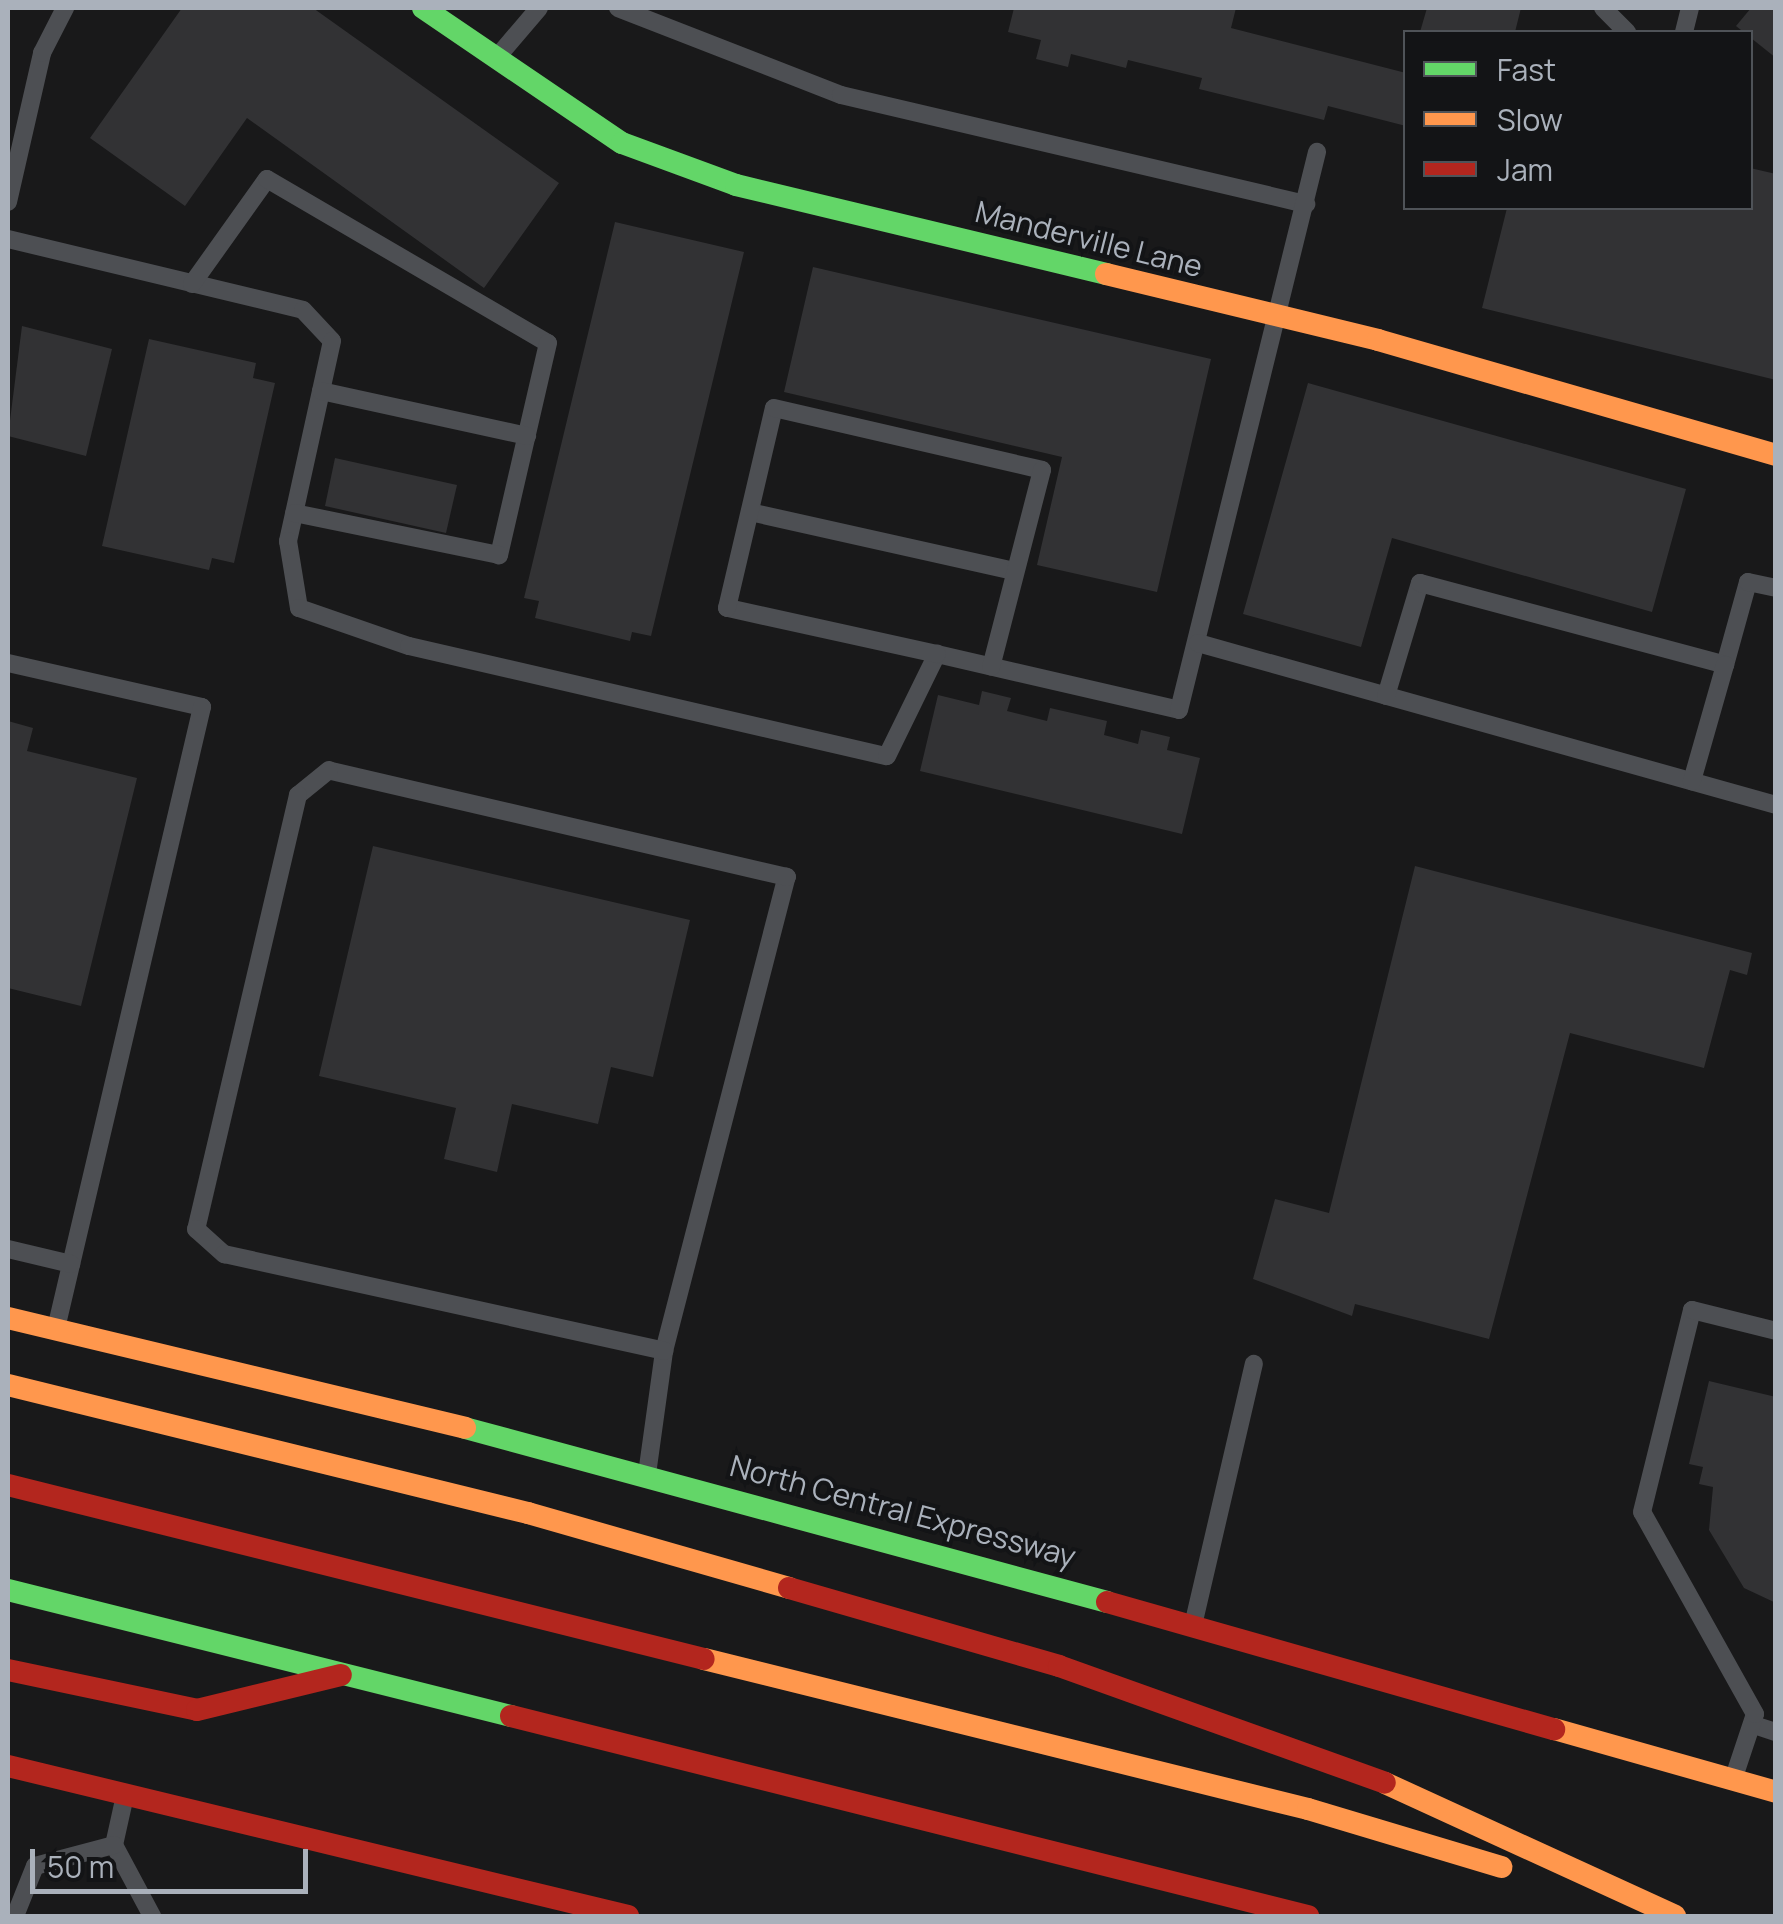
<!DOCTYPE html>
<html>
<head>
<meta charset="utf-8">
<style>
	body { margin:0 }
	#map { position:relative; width:1783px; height:1924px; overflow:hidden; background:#19191a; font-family:Manrope,sans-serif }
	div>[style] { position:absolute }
	.building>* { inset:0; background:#323234 }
	.lane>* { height:18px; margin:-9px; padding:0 9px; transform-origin:9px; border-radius:9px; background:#4d4f53 }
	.fast>* { height:22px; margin:-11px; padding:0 11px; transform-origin:11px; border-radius:11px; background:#63d668 }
	.slow>* { height:22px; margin:-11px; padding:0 11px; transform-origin:11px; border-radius:11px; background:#ff974d }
	.jam>* { height:22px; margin:-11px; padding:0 11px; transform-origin:11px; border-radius:11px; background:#b3261e }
	span { translate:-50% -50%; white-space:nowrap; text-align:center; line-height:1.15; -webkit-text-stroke:8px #131416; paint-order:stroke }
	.street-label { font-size:30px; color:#aab1bb }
	.frame { position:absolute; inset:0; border:10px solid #aab1bb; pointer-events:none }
	.legend { position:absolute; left:1403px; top:30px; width:350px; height:180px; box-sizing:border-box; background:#131416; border:2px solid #4f5358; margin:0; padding:12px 18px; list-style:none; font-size:30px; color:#aab1bb }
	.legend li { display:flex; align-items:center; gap:20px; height:50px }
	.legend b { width:50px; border:2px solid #4f5358 }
	.scale { position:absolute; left:30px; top:1849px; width:278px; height:45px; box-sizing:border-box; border:5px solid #aab1bb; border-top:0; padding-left:12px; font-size:30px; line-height:35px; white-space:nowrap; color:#aab1bb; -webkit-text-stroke:8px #131416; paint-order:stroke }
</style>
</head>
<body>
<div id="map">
	<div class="building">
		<i style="clip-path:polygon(182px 8px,313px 8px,559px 183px,484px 288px,247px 118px,185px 206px,90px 138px)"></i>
		<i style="clip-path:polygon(1014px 8px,1236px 8px,1231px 28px,1406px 73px,1406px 126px,1328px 106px,1324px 120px,1199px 89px,1202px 78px,1128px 60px,1126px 68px,1071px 54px,1068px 67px,1036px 59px,1041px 40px,1008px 32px)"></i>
		<i style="clip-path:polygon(1427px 8px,1521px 8px,1515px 32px,1420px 32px)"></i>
		<i style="clip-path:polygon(1751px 8px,1776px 8px,1776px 58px,1736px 26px)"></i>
		<i style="clip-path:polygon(1750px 168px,1776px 174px,1776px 380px,1482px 308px,1507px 208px,1750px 208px)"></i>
		<i style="clip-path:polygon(615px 222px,744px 252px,651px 636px,632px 632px,630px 641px,535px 618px,539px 601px,524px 598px)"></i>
		<i style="clip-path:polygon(813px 267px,1211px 359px,1157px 592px,1037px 565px,1062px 457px,784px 392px)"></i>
		<i style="clip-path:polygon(22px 326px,112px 349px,86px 456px,8px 436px)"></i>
		<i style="clip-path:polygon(149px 339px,256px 363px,253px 378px,275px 383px,234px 563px,212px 558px,209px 570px,102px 546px)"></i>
		<i style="clip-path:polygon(1308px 383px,1686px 489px,1652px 612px,1392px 538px,1361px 647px,1243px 614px)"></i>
		<i style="clip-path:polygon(335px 458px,457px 485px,446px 533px,325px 506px)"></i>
		<i style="clip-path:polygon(982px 691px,1011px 698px,1007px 711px,1047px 721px,1050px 708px,1107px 721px,1104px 735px,1138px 744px,1141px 730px,1170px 737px,1167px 750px,1200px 758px,1182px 834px,920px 771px,938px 695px,979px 705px)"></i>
		<i style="clip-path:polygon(8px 721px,33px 728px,27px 751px,137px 778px,81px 1006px,8px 988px)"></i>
		<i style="clip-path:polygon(373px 846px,690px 920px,653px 1077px,611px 1067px,598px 1124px,512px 1104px,497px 1172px,444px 1159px,456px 1108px,319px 1076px)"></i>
		<i style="clip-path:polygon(1415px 866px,1752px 953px,1747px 975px,1730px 970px,1704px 1068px,1570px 1033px,1489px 1339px,1355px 1304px,1352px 1316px,1253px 1279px,1275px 1199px,1329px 1213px)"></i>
		<i style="clip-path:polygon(1709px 1381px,1776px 1397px,1776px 1603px,1744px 1588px,1709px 1530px,1713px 1487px,1699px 1484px,1703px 1467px,1689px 1464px)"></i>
	</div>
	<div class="lane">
		<i style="left:618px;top:8px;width:239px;rotate:21.3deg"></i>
		<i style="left:841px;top:95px;width:478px;rotate:13.2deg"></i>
		<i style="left:1603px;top:8px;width:34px;rotate:45deg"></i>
		<i style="left:1684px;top:32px;width:25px;rotate:-76deg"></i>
		<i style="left:498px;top:56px;width:63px;rotate:-49.5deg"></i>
		<i style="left:8px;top:202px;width:153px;rotate:-77.1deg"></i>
		<i style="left:42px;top:53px;width:51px;rotate:-62.9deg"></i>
		<i style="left:8px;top:239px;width:303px;rotate:13.5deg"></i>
		<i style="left:303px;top:310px;width:42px;rotate:46.9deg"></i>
		<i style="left:332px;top:341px;width:205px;rotate:102.4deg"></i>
		<i style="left:288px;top:541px;width:68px;rotate:80.7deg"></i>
		<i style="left:299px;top:608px;width:116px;rotate:19.1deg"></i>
		<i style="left:409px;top:646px;width:490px;rotate:13deg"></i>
		<i style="left:887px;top:756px;width:114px;rotate:-63.9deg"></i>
		<i style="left:937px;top:654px;width:248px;rotate:13deg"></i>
		<i style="left:1179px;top:710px;width:575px;rotate:-76.11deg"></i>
		<i style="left:192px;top:284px;width:129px;rotate:-54.5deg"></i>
		<i style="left:267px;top:179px;width:325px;rotate:30.3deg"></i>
		<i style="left:548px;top:343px;width:218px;rotate:103deg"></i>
		<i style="left:499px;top:555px;width:209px;rotate:-168.4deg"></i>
		<i style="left:321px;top:391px;width:211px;rotate:12.3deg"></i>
		<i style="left:750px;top:512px;width:271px;rotate:12.6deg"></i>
		<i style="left:1198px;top:643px;width:600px;rotate:15.66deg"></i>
		<i style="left:937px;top:654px;width:215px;rotate:-167.6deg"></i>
		<i style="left:727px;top:608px;width:205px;rotate:-76.8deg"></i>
		<i style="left:774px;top:408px;width:275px;rotate:13deg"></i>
		<i style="left:1042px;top:470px;width:203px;rotate:104.5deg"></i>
		<i style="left:8px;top:663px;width:199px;rotate:12.8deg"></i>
		<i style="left:202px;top:707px;width:634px;rotate:103.22deg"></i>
		<i style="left:1725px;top:665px;width:86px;rotate:-74.5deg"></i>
		<i style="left:1748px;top:582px;width:29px;rotate:12deg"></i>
		<i style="left:1386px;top:696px;width:118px;rotate:-73.3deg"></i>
		<i style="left:1420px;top:583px;width:316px;rotate:15deg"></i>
		<i style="left:1725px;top:665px;width:121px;rotate:105.9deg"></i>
		<i style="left:8px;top:1249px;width:65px;rotate:13.4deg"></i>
		<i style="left:648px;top:1467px;width:117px;rotate:-82.1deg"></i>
		<i style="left:664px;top:1351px;width:490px;rotate:-75.5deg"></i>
		<i style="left:787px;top:877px;width:470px;rotate:-166.9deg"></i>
		<i style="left:329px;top:770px;width:40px;rotate:141deg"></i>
		<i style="left:298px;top:795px;width:446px;rotate:103.2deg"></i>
		<i style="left:196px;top:1229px;width:38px;rotate:42deg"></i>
		<i style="left:224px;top:1254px;width:451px;rotate:12.4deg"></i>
		<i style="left:1194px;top:1621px;width:264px;rotate:-76.9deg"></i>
		<i style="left:1754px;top:1725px;width:23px;rotate:18deg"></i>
		<i style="left:1735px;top:1774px;width:63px;rotate:-71.6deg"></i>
		<i style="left:1755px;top:1714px;width:231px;rotate:-119.2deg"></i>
		<i style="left:1642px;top:1512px;width:208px;rotate:-76.1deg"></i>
		<i style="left:1692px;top:1310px;width:87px;rotate:14deg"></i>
		<i style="left:124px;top:1800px;width:46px;rotate:102.5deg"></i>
		<i style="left:114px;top:1845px;width:81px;rotate:61.8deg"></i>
		<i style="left:15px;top:1916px;width:54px;rotate:-68.2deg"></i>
		<i style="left:35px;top:1866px;width:82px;rotate:-14.9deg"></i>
	</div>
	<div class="fast">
		<i style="left:423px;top:8px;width:240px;rotate:34.2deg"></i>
		<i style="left:622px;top:143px;width:121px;rotate:20.2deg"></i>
		<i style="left:736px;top:185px;width:381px;rotate:13.5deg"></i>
		<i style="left:465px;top:1428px;width:665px;rotate:15.16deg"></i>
		<i style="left:8px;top:1590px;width:519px;rotate:14.06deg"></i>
	</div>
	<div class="slow">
		<i style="left:1106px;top:274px;width:280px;rotate:13.6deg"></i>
		<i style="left:1378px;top:340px;width:414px;rotate:16.1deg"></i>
		<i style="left:8px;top:1318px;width:470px;rotate:13.5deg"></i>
		<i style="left:8px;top:1385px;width:536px;rotate:13.83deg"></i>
		<i style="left:528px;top:1513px;width:272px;rotate:16deg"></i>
		<i style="left:704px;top:1659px;width:622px;rotate:13.95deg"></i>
		<i style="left:1308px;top:1809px;width:202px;rotate:16.7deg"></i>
		<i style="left:1554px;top:1729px;width:231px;rotate:15.8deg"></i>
		<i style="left:1385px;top:1783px;width:319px;rotate:24.6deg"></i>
	</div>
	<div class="jam">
		<i style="left:8px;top:1485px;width:717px;rotate:14.04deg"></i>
		<i style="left:789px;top:1588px;width:281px;rotate:16.1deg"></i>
		<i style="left:1059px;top:1666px;width:346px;rotate:19.7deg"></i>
		<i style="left:1107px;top:1602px;width:465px;rotate:15.9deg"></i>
		<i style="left:8px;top:1670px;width:193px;rotate:11.9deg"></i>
		<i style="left:197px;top:1710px;width:148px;rotate:-13.7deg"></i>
		<i style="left:511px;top:1716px;width:822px;rotate:14.09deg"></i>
		<i style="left:8px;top:1766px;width:638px;rotate:13.6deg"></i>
	</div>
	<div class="street-label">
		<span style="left:1089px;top:239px;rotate:14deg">Manderville Lane</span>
		<span style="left:903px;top:1511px;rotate:15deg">North Central Expressway</span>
	</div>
	<div class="frame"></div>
	<ul class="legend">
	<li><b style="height:12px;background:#63d668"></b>Fast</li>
	<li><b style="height:12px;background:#ff974d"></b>Slow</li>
	<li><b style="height:12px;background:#b3261e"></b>Jam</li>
	</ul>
	<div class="scale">50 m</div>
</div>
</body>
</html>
